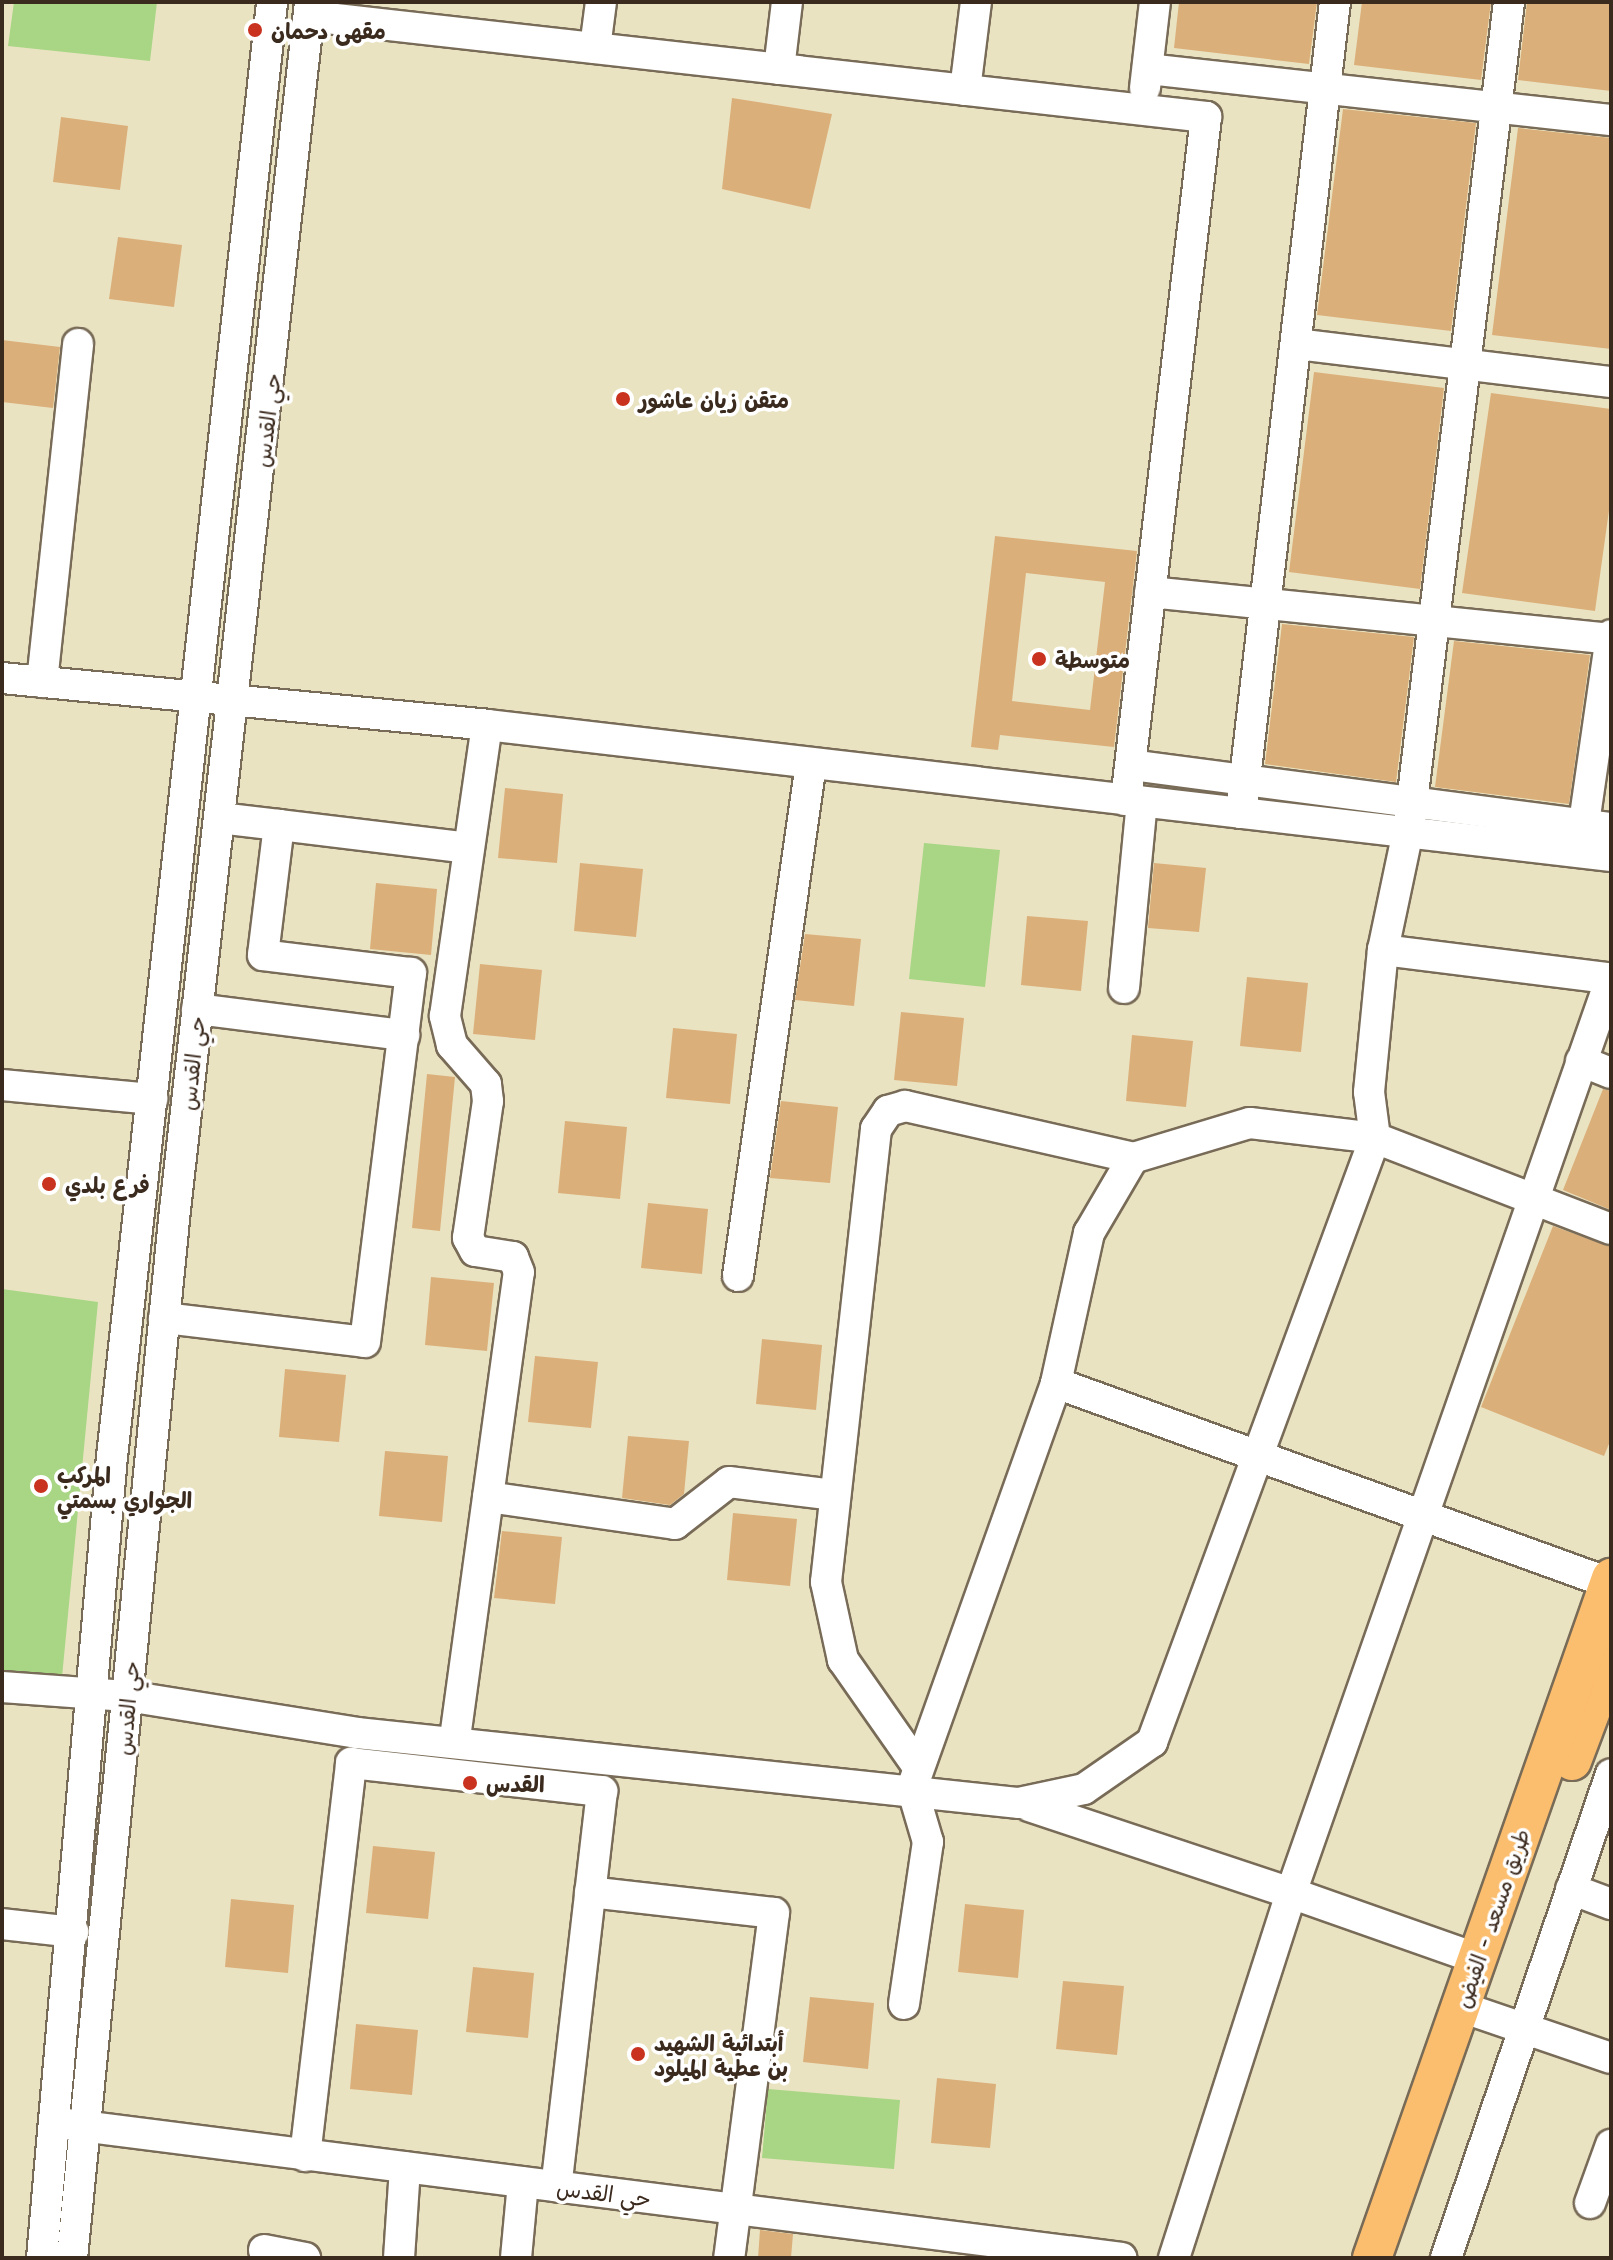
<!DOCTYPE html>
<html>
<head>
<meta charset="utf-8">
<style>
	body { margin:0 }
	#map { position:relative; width:1613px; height:2260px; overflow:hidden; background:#eae3c2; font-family:"Playpen Sans","Playpen Sans Arabic",sans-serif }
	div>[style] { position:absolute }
	.green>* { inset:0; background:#a8d684 }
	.building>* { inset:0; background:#dbaf7a }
	.roads { filter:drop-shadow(2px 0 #786b57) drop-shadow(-2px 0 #786b57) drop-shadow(0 2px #786b57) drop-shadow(0 -2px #786b57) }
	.minor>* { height:30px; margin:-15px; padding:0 15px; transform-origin:15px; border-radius:15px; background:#fff }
	.major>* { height:38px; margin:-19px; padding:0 19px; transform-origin:19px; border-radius:19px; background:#fbbd6e }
	.dots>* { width:22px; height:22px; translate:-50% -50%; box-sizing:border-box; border:4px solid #fff; border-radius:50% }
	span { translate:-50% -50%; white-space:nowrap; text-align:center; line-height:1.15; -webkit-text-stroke:7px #fff; paint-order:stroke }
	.poi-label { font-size:22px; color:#3b2a1e; font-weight:700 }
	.left { translate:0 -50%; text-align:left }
	.street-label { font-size:22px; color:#3b2a1e }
	.frame { position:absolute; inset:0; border:4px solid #3b2a1e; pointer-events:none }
</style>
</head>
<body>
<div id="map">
	<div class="green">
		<i style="clip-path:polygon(14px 2px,157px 2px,150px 61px,8px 46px)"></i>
		<i style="clip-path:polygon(924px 843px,1000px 850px,985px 987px,909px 979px)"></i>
		<i style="clip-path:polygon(2px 1289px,98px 1302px,62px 1677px,2px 1671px)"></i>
		<i style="clip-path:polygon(768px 2089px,900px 2100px,894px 2169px,762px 2158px)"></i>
	</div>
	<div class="building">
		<i style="clip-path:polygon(1179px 2px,1317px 2px,1309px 64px,1174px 48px)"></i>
		<i style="clip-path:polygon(1362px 2px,1491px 2px,1481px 80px,1354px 65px)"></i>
		<i style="clip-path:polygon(1527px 2px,1611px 2px,1611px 91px,1518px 80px)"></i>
		<i style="clip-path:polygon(732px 98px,832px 114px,810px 209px,722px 189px)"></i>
		<i style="clip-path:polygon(1343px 109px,1476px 123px,1451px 331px,1317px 315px)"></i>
		<i style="clip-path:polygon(61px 117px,128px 126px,120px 190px,53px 182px)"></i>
		<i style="clip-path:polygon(1518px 128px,1611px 138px,1611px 349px,1492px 335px)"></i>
		<i style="clip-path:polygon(118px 237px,182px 245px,174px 307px,109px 299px)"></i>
		<i style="clip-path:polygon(2px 340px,60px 347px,53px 408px,2px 402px)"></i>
		<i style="clip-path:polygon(1314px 372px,1444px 388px,1420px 589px,1289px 572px)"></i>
		<i style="clip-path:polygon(1491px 393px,1611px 409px,1611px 496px,1595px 611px,1462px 593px)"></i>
		<i style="clip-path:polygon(evenodd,995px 536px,1137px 551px,1114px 747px,1000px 735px,998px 750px,971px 747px,995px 536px,1026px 573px,1105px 582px,1090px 710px,1012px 701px,1026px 573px)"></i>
		<i style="clip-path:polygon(1282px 624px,1414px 637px,1396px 782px,1265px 764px)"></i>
		<i style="clip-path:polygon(1454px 641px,1590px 655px,1569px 804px,1435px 787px)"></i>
		<i style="clip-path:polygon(505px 788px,563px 794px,557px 863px,498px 858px)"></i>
		<i style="clip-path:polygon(580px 863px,643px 869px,636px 937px,574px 931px)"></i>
		<i style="clip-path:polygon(1154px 863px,1206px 868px,1199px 932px,1148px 928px)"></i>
		<i style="clip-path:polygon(376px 883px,437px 889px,431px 955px,370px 949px)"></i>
		<i style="clip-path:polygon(1027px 916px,1088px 921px,1081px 991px,1021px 985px)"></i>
		<i style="clip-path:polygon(805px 934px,861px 939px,854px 1006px,795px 1000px)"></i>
		<i style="clip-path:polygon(480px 964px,542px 970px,535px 1040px,473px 1034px)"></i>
		<i style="clip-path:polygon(1247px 977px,1308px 983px,1301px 1052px,1240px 1046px)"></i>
		<i style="clip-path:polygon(901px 1012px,964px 1018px,957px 1086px,894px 1080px)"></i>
		<i style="clip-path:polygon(673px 1028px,737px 1034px,730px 1104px,666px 1098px)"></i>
		<i style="clip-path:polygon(1132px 1035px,1193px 1041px,1186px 1107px,1126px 1101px)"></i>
		<i style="clip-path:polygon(427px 1074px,455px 1077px,440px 1231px,412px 1228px)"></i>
		<i style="clip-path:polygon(1603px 1089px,1611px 1091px,1611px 1210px,1563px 1190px)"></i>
		<i style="clip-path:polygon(781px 1101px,838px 1107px,830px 1183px,770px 1178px)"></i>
		<i style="clip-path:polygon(565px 1121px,627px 1127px,620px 1199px,558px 1193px)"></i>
		<i style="clip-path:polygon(648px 1203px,708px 1209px,702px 1274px,641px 1268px)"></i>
		<i style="clip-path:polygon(1553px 1226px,1611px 1247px,1611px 1439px,1604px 1456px,1481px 1407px)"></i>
		<i style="clip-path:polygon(431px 1277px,494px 1283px,487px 1351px,425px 1345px)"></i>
		<i style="clip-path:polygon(762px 1339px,822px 1345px,816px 1410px,756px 1404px)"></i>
		<i style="clip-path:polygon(535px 1356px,598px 1362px,591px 1428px,528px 1422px)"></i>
		<i style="clip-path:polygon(285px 1369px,346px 1375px,339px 1442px,279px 1437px)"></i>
		<i style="clip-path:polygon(628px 1436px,689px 1441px,684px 1494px,670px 1505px,622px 1498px)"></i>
		<i style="clip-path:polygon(385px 1451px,448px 1456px,442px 1522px,379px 1516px)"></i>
		<i style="clip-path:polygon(733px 1513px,797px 1519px,790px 1586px,727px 1580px)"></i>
		<i style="clip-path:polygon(502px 1531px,562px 1537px,555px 1604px,494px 1598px)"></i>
		<i style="clip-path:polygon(373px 1846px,435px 1852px,428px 1919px,366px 1913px)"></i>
		<i style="clip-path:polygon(231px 1899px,294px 1905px,288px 1973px,225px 1967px)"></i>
		<i style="clip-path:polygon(965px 1904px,1024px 1910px,1018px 1978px,958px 1972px)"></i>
		<i style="clip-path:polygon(473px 1967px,534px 1973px,528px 2038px,466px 2032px)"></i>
		<i style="clip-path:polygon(1063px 1981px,1124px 1986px,1117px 2055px,1056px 2049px)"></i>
		<i style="clip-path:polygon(810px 1997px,874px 2003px,868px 2069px,803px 2062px)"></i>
		<i style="clip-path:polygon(356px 2024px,418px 2030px,412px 2095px,350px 2089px)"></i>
		<i style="clip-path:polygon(937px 2078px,996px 2084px,990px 2148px,931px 2143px)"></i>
		<i style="clip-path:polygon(760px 2230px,793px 2234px,791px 2258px,758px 2258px)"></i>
	</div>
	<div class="roads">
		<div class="minor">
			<i style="left:309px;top:16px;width:903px;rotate:6.42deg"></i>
			<i style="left:1206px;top:117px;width:688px;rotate:96.68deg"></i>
			<i style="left:595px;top:48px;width:46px;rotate:-82.6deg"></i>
			<i style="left:779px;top:69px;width:67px;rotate:-83.2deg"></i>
			<i style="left:1148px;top:69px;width:466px;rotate:6.3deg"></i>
			<i style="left:1145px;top:88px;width:87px;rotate:-83.4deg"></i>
			<i style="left:965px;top:90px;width:89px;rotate:-82.9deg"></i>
			<i style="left:1296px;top:344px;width:317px;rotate:6.9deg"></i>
			<i style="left:1150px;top:592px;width:463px;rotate:5.8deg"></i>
			<i style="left:2px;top:678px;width:487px;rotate:5.5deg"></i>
			<i style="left:487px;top:725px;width:1132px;rotate:6.65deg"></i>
			<i style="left:42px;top:682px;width:340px;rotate:-83.9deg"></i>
			<i style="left:1131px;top:765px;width:484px;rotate:7.5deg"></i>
			<i style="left:1241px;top:813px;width:816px;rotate:-83.39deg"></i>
			<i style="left:279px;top:825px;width:191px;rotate:6.9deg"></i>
			<i style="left:1581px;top:844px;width:211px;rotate:-81.8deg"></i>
			<i style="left:1383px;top:950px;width:226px;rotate:7.1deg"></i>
			<i style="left:1124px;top:988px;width:187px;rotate:-84.5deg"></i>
			<i style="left:197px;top:1009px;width:209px;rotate:7.2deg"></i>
			<i style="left:1581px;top:1061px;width:32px;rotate:22deg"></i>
			<i style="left:2px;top:1085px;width:151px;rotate:5.3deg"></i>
			<i style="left:738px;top:1276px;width:517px;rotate:-81.89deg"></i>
			<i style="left:164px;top:1318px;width:202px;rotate:6.8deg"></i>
			<i style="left:365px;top:1342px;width:372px;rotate:-82.9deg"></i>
			<i style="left:411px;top:973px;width:149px;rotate:-173.1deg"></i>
			<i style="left:263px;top:955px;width:131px;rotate:-83deg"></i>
			<i style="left:279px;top:825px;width:60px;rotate:-173.3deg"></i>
			<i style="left:1056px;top:1383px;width:588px;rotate:19.88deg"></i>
			<i style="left:488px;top:1497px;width:189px;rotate:8.2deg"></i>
			<i style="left:675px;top:1524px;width:68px;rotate:-37.9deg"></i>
			<i style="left:729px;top:1482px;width:107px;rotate:7deg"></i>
			<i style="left:2px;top:1687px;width:125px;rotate:4.1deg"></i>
			<i style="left:127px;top:1696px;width:233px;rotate:9.1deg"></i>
			<i style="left:357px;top:1733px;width:666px;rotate:6.04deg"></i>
			<i style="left:1019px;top:1803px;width:66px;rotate:-12.2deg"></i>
			<i style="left:1084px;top:1789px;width:83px;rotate:-34.7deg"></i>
			<i style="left:1152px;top:1742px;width:644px;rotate:-69.74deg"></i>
			<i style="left:1375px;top:1138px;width:46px;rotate:-97.4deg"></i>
			<i style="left:1369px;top:1092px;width:143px;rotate:-84.4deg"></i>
			<i style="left:1383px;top:950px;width:126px;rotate:-78.1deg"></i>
			<i style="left:1409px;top:827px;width:831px;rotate:-83.09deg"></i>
			<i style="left:455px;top:1738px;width:470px;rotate:-82.2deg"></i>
			<i style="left:519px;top:1272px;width:16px;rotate:-112deg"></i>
			<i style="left:513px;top:1257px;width:38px;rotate:-171deg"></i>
			<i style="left:475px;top:1251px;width:15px;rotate:-118deg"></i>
			<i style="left:468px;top:1238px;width:138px;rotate:-81.7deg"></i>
			<i style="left:488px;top:1101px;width:17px;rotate:-97deg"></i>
			<i style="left:486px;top:1084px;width:52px;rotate:-131.1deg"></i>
			<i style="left:452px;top:1045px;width:30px;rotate:-104deg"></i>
			<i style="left:445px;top:1016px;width:294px;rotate:-81.8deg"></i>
			<i style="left:918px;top:1767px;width:131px;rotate:-125deg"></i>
			<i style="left:843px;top:1660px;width:80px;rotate:-102.3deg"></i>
			<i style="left:826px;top:1582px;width:456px;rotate:-83.7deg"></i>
			<i style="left:876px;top:1129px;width:22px;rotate:-56deg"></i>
			<i style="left:888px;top:1111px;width:18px;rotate:-16deg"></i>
			<i style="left:905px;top:1106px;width:234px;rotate:12.8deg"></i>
			<i style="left:1029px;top:1806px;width:276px;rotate:18.4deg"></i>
			<i style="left:1291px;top:1893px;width:969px;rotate:-70.72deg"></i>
			<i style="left:1571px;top:1889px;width:43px;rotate:20.6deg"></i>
			<i style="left:590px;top:1892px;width:185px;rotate:6.5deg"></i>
			<i style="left:774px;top:1913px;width:348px;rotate:97.4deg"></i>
			<i style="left:2px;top:1924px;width:72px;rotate:6.3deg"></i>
			<i style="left:904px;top:2004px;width:164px;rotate:-81.6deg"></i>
			<i style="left:928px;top:1842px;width:56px;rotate:-106.5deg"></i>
			<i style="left:912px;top:1788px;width:430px;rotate:-70.4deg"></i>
			<i style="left:1056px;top:1383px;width:154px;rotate:-77.6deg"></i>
			<i style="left:1089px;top:1233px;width:87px;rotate:-59.6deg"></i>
			<i style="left:1133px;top:1158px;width:122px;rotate:-16.7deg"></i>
			<i style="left:1250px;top:1123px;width:126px;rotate:6.8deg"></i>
			<i style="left:1375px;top:1138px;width:253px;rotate:21.1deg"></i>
			<i style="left:1461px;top:2007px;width:158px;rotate:18.8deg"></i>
			<i style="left:66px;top:2124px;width:1064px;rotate:7.23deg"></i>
			<i style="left:305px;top:2156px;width:396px;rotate:-83.3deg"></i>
			<i style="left:351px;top:1763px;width:253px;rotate:6.4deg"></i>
			<i style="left:602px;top:1791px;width:398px;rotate:96.6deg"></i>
			<i style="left:1590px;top:2203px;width:62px;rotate:-70.1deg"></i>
			<i style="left:264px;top:2250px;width:42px;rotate:11deg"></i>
			<i style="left:42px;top:2258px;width:804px;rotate:-85.01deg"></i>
			<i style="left:112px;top:1457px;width:1464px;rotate:-83.72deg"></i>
			<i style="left:72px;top:2258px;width:1053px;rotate:-84.39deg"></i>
			<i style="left:175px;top:1210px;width:1216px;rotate:-83.62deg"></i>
			<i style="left:399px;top:2258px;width:91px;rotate:-86.2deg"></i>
			<i style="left:516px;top:2258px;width:76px;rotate:-84.7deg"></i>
			<i style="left:1174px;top:2258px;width:383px;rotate:-72.2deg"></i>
			<i style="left:1291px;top:1893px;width:196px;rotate:19.4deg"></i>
			<i style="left:1446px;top:2258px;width:511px;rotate:-71.18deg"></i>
		</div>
		<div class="major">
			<i style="left:1572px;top:1761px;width:110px;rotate:-69.3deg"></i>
			<i style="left:1372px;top:2258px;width:721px;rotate:-70.63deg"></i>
		</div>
	</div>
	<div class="dots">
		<i style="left:255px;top:30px;background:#c8321e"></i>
		<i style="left:623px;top:399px;background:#c8321e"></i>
		<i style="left:1039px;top:659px;background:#c8321e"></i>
		<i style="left:49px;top:1184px;background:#c8321e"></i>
		<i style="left:41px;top:1486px;background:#c8321e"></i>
		<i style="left:470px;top:1783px;background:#c8321e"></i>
		<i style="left:638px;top:2054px;background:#c8321e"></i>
	</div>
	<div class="poi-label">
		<span class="left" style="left:271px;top:30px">مقهى دحمان</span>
		<span class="left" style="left:639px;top:399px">متقن زيان عاشور</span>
		<span class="left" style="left:1055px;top:659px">متوسطة</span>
		<span class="left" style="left:65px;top:1184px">فرع بلدي</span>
		<span class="left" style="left:57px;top:1486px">المركب<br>الجواري بسمتي</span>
		<span class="left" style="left:486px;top:1783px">القدس</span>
		<span class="left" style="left:654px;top:2054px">أبتدائية الشهيد<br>بن عطية الميلود</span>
	</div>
	<div class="street-label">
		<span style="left:266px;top:420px;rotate:-83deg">حي القدس</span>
		<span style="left:191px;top:1063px;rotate:-84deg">حي القدس</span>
		<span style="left:126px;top:1708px;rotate:-85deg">حي القدس</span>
		<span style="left:1491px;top:1918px;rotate:-71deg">طريق مسعد - الفيض</span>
		<span style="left:604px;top:2192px;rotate:7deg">حي القدس</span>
	</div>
	<div class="frame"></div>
</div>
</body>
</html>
